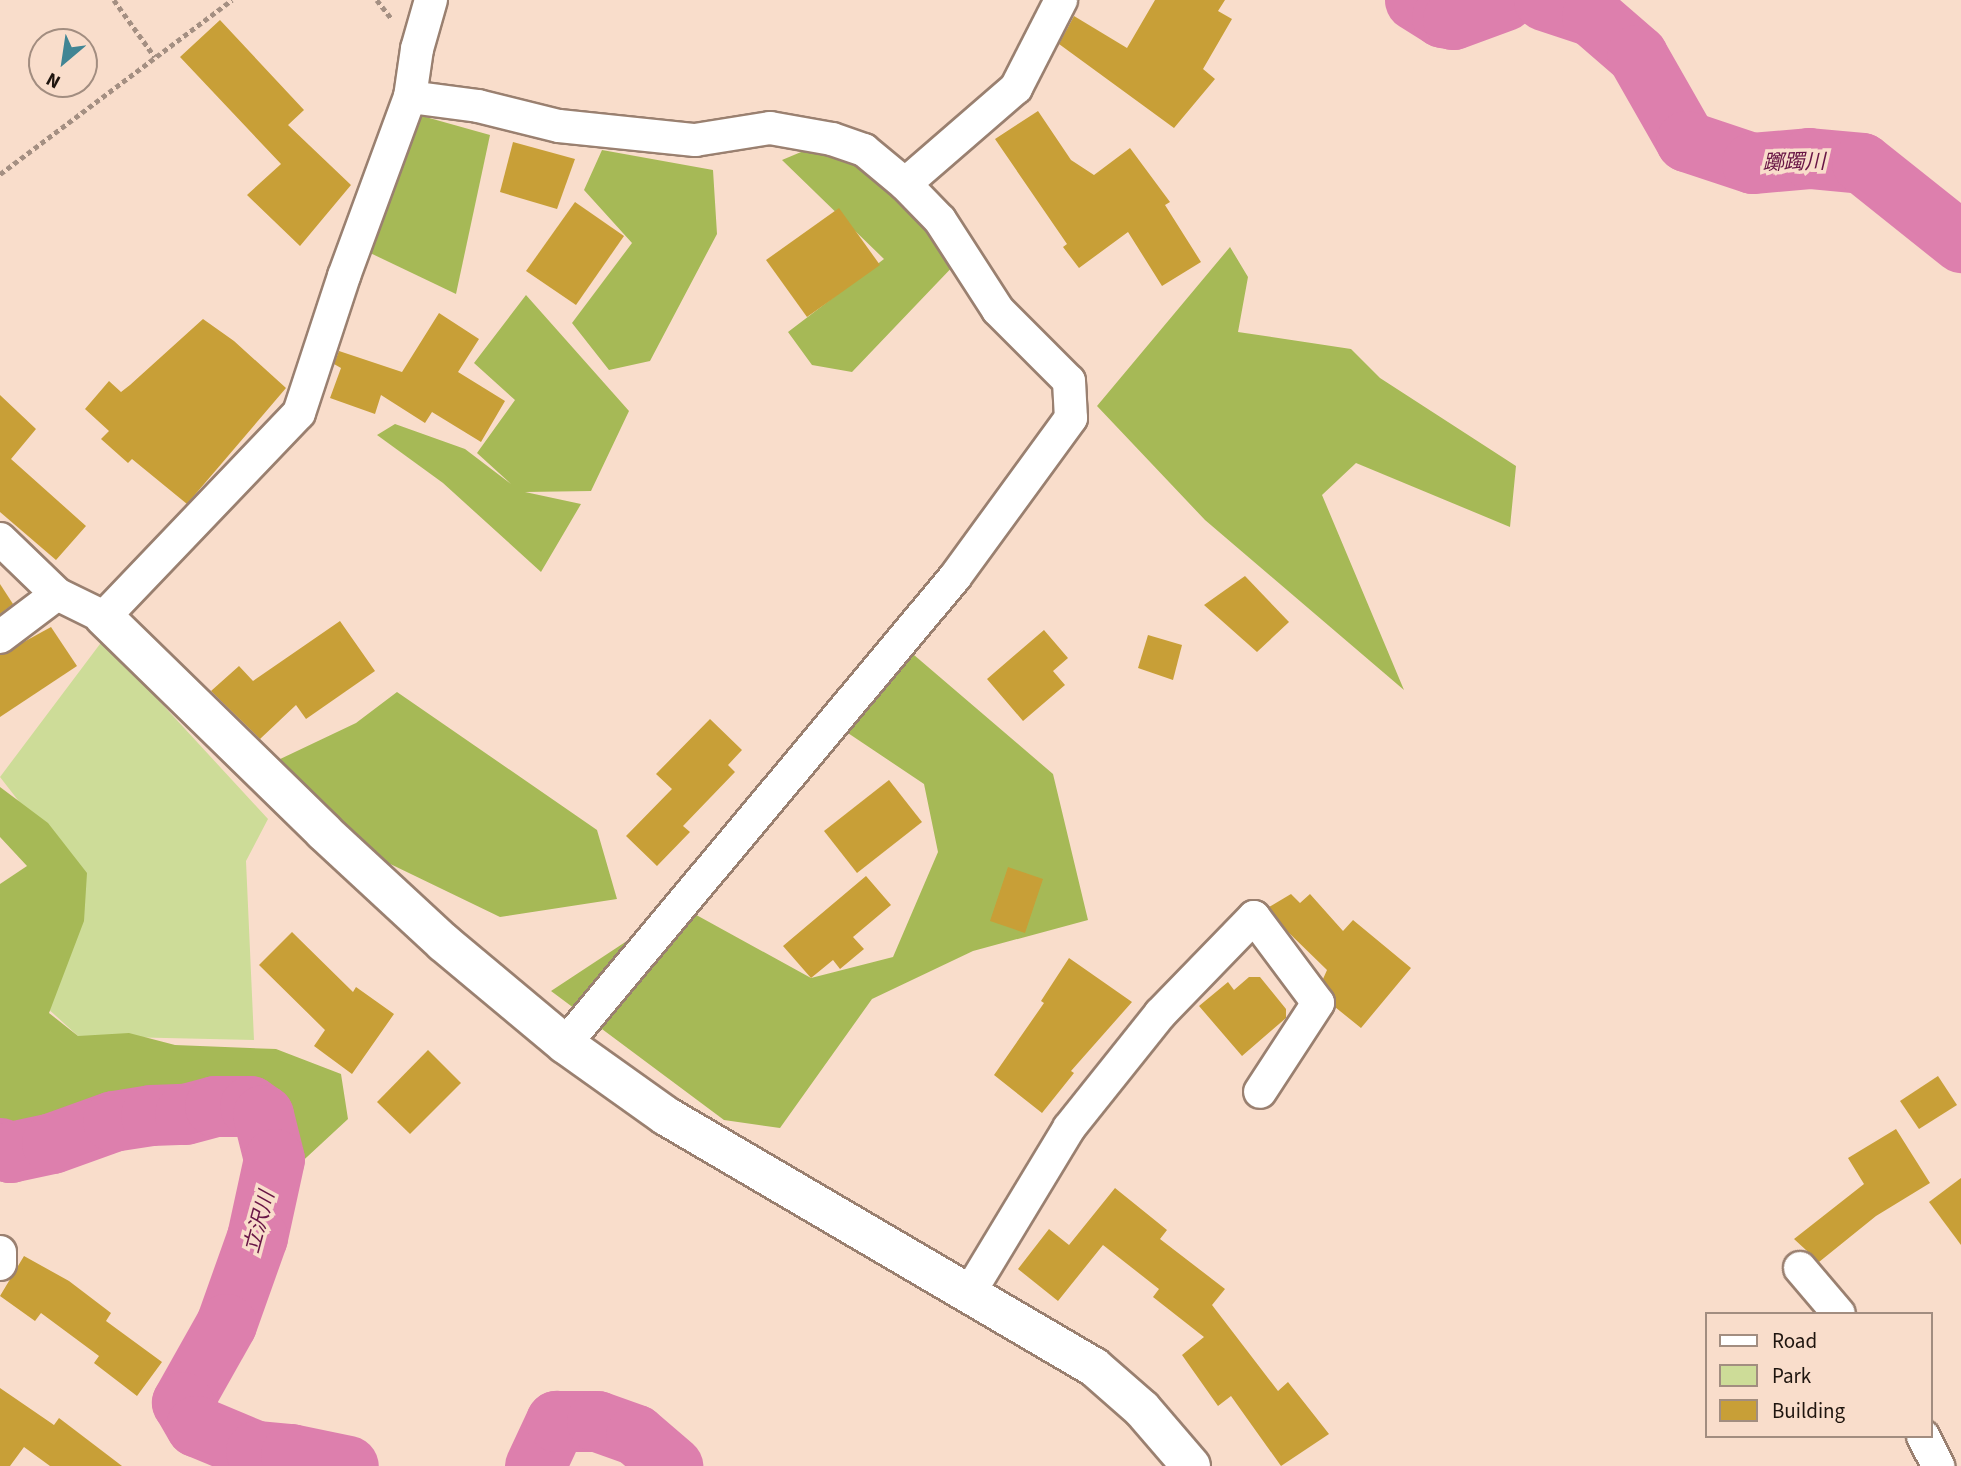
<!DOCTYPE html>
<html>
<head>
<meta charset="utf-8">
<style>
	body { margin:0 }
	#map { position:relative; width:1961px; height:1466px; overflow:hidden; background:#f9ddcb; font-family:"Source Sans 3","Noto Sans JP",sans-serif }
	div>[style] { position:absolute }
	.green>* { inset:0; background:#cddc98 }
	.forest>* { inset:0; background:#a6b956 }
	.river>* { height:61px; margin:-30.5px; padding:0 30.5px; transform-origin:30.5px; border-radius:30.5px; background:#dd7fad }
	.building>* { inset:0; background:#c89f37 }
	.path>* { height:4.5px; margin-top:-2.25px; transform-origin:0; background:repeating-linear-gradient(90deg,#a48f82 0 5px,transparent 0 8.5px) }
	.roads { filter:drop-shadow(2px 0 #9a8070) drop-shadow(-2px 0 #9a8070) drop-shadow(0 2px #9a8070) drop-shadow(0 -2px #9a8070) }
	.street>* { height:32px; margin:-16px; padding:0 16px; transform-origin:16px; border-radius:16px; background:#fff }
	.secondary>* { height:38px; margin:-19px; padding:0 19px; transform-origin:19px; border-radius:19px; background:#fff }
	span { translate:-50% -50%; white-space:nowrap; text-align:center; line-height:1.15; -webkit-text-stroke:7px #f9ddcb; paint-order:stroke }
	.water-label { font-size:21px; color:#681545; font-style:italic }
	.legend { position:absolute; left:1705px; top:1312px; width:228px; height:126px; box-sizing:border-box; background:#f9ddcb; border:2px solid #a28d80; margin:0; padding:9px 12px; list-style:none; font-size:21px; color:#1f150f }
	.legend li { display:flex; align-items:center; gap:14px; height:35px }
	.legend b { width:35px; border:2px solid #a28d80 }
	.north { position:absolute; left:28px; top:28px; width:70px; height:70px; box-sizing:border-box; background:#f9ddcb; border:2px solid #a28d80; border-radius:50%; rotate:209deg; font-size:19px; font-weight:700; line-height:28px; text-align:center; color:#1f150f }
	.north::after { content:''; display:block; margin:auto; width:24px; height:32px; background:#418594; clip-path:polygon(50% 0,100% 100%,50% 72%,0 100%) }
</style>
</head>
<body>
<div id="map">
	<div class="green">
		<i style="clip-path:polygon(103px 640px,268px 819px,246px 861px,254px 1040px,78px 1036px,45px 1006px,86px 888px,0 777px)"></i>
	</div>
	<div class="forest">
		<i style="clip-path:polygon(415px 114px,490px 135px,456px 294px,366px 251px)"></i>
		<i style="clip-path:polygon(832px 139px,901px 193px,959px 260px,852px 372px,812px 365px,788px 332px,884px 259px,782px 160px)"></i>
		<i style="clip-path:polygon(602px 150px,713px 170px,717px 234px,650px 361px,609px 370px,572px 323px,632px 243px,584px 190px)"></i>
		<i style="clip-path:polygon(1230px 247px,1248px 277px,1238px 332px,1351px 349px,1380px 378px,1516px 466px,1510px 527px,1356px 463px,1322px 495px,1404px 690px,1205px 520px,1097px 406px)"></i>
		<i style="clip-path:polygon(526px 295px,629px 411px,591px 491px,525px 492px,581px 504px,541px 572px,443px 483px,377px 435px,395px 424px,465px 449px,511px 484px,477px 453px,515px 400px,474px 363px)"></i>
		<i style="clip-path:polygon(900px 643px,1053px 774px,1088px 920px,973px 951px,872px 999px,780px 1128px,724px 1120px,551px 991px,680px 906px,811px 978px,893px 957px,938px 852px,924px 784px,833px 723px)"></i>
		<i style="clip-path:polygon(397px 692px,597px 830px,617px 899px,500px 917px,324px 832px,276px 761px,356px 723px)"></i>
		<i style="clip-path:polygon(0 787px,48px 823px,87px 873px,84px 921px,49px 1013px,78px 1036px,129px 1033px,175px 1045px,276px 1049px,341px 1074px,348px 1119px,294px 1169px,258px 1099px,186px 1095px,116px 1103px,23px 1133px,0 1130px,0 884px,27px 866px,0 837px)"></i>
	</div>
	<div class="river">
		<i style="left:1415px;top:0;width:32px;rotate:32deg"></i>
		<i style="left:1442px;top:17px;width:11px;rotate:10deg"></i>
		<i style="left:1453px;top:19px;width:55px;rotate:-20.1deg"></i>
		<i style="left:1544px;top:0;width:51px;rotate:18.4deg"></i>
		<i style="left:1592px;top:16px;width:60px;rotate:40.9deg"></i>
		<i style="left:1637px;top:55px;width:99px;rotate:60.3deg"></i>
		<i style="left:1686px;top:141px;width:70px;rotate:18.4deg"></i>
		<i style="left:1752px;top:163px;width:57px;rotate:-5deg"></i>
		<i style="left:1809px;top:158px;width:53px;rotate:5.4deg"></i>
		<i style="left:1862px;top:163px;width:127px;rotate:38.6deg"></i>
		<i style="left:0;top:1148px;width:11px;rotate:22deg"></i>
		<i style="left:10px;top:1152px;width:43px;rotate:-12.1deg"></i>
		<i style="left:52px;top:1143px;width:65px;rotate:-19.8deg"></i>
		<i style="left:113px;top:1121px;width:38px;rotate:-9deg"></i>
		<i style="left:151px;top:1115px;width:34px;rotate:-2deg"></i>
		<i style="left:185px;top:1114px;width:31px;rotate:-15deg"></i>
		<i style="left:215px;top:1106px;width:35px"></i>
		<i style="left:250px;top:1106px;width:16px;rotate:35deg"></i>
		<i style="left:263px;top:1115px;width:45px;rotate:76deg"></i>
		<i style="left:274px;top:1159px;width:80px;rotate:102.3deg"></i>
		<i style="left:257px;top:1237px;width:92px;rotate:109.6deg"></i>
		<i style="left:226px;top:1324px;width:90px;rotate:119.4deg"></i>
		<i style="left:182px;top:1402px;width:28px;rotate:60deg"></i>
		<i style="left:196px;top:1426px;width:65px;rotate:22.6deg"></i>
		<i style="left:256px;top:1451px;width:35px;rotate:5deg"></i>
		<i style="left:291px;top:1454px;width:58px;rotate:11.9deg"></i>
		<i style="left:535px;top:1466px;width:50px;rotate:-65deg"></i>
		<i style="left:556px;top:1421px;width:41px"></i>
		<i style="left:597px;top:1421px;width:41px;rotate:19.7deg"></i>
		<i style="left:636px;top:1435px;width:48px;rotate:40.7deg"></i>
	</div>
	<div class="building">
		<i style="clip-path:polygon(1155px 0,1225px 0,1218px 11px,1232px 19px,1203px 69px,1215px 79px,1174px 128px,1059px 44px,1074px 16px,1127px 48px)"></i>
		<i style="clip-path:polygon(220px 20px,304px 110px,288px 125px,351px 185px,300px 246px,247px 195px,281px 164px,180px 57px)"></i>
		<i style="clip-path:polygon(1038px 111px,1071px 160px,1094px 175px,1130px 148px,1170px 202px,1165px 205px,1201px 262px,1162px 286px,1128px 232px,1079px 268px,1063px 247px,1067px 244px,995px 139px)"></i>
		<i style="clip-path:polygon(513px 142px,575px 159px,557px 209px,500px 192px)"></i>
		<i style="clip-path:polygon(575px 202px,624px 236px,576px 305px,526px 271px)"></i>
		<i style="clip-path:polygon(839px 208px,880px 265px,807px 317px,766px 260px)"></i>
		<i style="clip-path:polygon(439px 313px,479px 339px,458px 372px,505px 401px,481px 442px,432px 412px,425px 423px,381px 395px,375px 414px,330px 398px,341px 368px,334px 364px,339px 351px,402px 372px)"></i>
		<i style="clip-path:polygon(203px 319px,234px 341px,286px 388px,187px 504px,132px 459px,128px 463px,101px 439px,109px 431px,85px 409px,109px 381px,121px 392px,130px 385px)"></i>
		<i style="clip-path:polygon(0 395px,36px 429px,11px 459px,86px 526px,56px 560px,0 512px)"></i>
		<i style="clip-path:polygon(1245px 576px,1289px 622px,1257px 652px,1204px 605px)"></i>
		<i style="clip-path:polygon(0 584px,13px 604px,0 614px)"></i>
		<i style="clip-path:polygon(340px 621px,375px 671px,306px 719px,296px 705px,260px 739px,211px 691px,239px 666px,253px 681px)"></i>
		<i style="clip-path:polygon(51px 627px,77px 666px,0 717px,0 655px)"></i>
		<i style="clip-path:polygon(1044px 630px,1068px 658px,1053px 671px,1065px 685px,1023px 721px,987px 679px)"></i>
		<i style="clip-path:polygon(1148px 635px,1182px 645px,1173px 680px,1138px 668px)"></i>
		<i style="clip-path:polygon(710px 719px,742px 750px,728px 765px,735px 772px,683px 826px,690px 832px,657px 866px,626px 836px,672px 789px,656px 774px)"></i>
		<i style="clip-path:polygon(889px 780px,922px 822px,857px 873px,824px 831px)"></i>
		<i style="clip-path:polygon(1008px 867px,1043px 879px,1025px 933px,990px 921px)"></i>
		<i style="clip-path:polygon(866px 876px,891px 905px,853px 937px,864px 949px,840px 969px,833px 960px,811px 978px,783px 946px)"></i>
		<i style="clip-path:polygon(1291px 894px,1300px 903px,1310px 894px,1343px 931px,1353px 920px,1411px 968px,1361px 1028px,1335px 1007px,1333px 993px,1323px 979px,1327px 970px,1287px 931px,1269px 907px)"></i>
		<i style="clip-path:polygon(292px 932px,353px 992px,356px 987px,394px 1014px,352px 1074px,314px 1046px,325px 1030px,259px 965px)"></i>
		<i style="clip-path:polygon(1069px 958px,1132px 1002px,1071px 1071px,1074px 1073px,1042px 1113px,994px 1075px,1044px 1003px,1041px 1001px)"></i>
		<i style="clip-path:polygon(1249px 977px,1260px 977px,1286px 1009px,1286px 1018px,1242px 1056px,1199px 1006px,1228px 982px,1234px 990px)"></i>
		<i style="clip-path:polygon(428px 1050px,461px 1083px,410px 1134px,377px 1102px)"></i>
		<i style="clip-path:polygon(1938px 1076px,1957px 1105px,1919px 1129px,1900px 1101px)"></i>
		<i style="clip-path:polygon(1896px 1129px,1930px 1183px,1876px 1216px,1819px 1262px,1794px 1239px,1864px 1184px,1848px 1158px)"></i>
		<i style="clip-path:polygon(1961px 1178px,1961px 1245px,1929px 1202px)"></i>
		<i style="clip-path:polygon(1115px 1188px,1167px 1230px,1160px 1239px,1225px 1289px,1212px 1305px,1278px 1391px,1288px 1382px,1329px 1434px,1281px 1466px,1231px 1396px,1218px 1406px,1182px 1355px,1204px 1337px,1153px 1297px,1159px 1289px,1103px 1245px,1058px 1301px,1018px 1269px,1049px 1229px,1069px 1245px)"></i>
		<i style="clip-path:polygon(24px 1256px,69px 1281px,111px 1313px,106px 1321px,162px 1362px,137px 1396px,94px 1363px,99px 1356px,41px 1313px,35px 1321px,0 1296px)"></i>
		<i style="clip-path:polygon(0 1388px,54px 1425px,59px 1418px,122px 1466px,50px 1466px,24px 1447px,10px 1466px,0 1466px)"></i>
	</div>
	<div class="path">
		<i style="left:114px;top:0;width:70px;rotate:54.3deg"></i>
		<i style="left:377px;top:0;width:24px;rotate:52deg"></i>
		<i style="left:0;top:174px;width:290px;rotate:-36.9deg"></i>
	</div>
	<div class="roads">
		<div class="street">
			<i style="left:410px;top:97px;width:69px;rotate:7.5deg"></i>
			<i style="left:478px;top:106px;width:83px;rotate:13.9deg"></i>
			<i style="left:559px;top:126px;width:137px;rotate:5.9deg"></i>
			<i style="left:695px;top:140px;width:76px;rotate:-9.1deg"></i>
			<i style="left:770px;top:128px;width:63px;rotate:10.1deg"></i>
			<i style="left:832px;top:139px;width:34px;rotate:19deg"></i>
			<i style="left:864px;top:150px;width:53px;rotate:39.7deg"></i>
			<i style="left:905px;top:184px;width:50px;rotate:45.8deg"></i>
			<i style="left:940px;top:220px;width:107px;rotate:57.2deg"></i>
			<i style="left:998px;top:310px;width:100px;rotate:45deg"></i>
			<i style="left:1069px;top:381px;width:37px;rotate:87deg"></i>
			<i style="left:1071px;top:418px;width:197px;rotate:126.1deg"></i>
			<i style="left:955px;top:577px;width:608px;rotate:129.87deg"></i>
			<i style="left:905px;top:184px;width:147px;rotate:-40.9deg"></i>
			<i style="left:1016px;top:88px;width:99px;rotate:-62.9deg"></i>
			<i style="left:0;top:539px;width:79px;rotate:44deg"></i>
			<i style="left:57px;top:594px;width:52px;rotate:26.1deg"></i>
			<i style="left:104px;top:617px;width:282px;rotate:-46.3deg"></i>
			<i style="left:299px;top:413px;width:144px;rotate:-71.8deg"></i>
			<i style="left:344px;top:276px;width:191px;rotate:-69.8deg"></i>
			<i style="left:410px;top:97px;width:49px;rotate:-81.7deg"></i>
			<i style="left:417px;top:49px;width:51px;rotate:-74.1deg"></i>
			<i style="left:0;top:637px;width:71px;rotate:-37deg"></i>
			<i style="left:0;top:1252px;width:12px;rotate:90deg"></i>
			<i style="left:1800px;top:1268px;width:60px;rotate:49.7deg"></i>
			<i style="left:968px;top:1295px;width:195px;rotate:-58.8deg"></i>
			<i style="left:1069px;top:1128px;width:146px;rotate:-51.4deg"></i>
			<i style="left:1160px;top:1014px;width:135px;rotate:-45.9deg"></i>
			<i style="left:1254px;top:917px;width:107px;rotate:53.3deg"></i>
			<i style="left:1318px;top:1003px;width:106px;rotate:123.1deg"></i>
			<i style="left:1923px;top:1436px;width:34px;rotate:63deg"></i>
		</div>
		<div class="secondary">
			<i style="left:104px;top:617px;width:308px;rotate:44.3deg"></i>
			<i style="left:324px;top:832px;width:163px;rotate:42.8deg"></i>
			<i style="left:444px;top:943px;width:158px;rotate:39.9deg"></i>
			<i style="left:565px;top:1044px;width:124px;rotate:35.5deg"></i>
			<i style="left:666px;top:1116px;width:496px;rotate:30.4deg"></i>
			<i style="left:1094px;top:1367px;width:64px;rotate:41.2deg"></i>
			<i style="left:1142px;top:1409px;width:75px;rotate:49.3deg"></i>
		</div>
	</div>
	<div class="water-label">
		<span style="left:1794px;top:162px;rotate:-1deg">躑躅川</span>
		<span style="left:259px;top:1222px;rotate:-75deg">立沢川</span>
	</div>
	<ul class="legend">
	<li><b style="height:9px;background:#fff"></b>Road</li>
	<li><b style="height:19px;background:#cddc98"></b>Park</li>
	<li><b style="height:19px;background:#c89f37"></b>Building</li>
	</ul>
	<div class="north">N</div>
</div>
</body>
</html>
